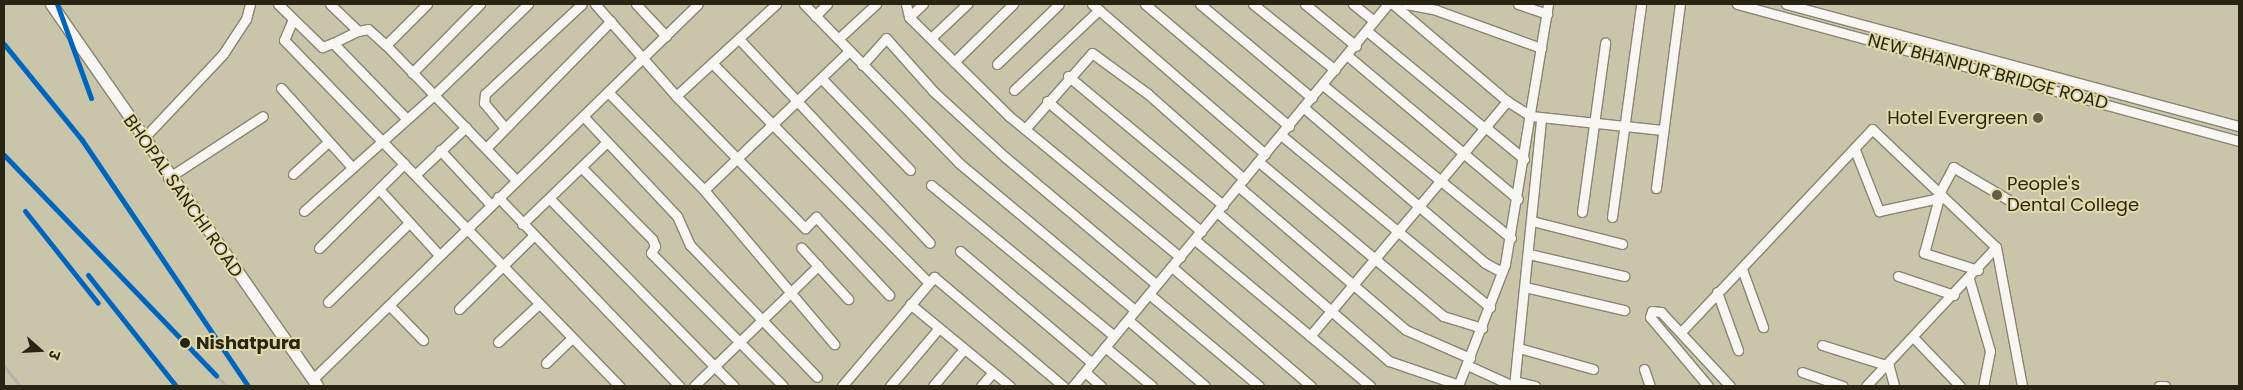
<!DOCTYPE html>
<html>
<head>
<meta charset="utf-8">
<style>
	body { margin:0 }
	#map { position:relative; width:2243px; height:390px; overflow:hidden; background:#c9c5ab; font-family:Poppins,"Noto Sans Devanagari",sans-serif }
	div>[style] { position:absolute }
	.roads { filter:drop-shadow(1px 0 #888470) drop-shadow(-1px 0 #888470) drop-shadow(0 1px #888470) drop-shadow(0 -1px #888470) }
	.minor>* { height:9px; margin:-4.5px; padding:0 4.5px; transform-origin:4.5px; border-radius:4.5px; background:#f7f6f2 }
	.major>* { height:11px; margin:-5.5px; padding:0 5.5px; transform-origin:5.5px; border-radius:5.5px; background:#f7f6f2 }
	.rail>* { height:3px; margin:-1.5px; padding:0 1.5px; transform-origin:1.5px; border-radius:1.5px; background:#b3b2ac }
	.rail-1>* { height:5px; margin:-2.5px; padding:0 2.5px; transform-origin:2.5px; border-radius:2.5px; background:#0065bd }
	.dots>* { width:14px; height:14px; translate:-50% -50%; box-sizing:border-box; border:2px solid #e3dbaa; border-radius:50% }
	span { translate:-50% -50%; white-space:nowrap; text-align:center; line-height:1.15; -webkit-text-stroke:4px #e3dbaa; paint-order:stroke }
	.street-label { font-size:18px; color:#292513 }
	.poi-label { font-size:18px; color:#292513 }
	.right { translate:-100% -50%; text-align:right }
	.left { translate:0 -50%; text-align:left }
	.stop-label { font-size:18px; color:#292513; font-weight:700 }
	.frame { position:absolute; inset:0; border:5px solid #292513; pointer-events:none }
	.north { position:absolute; left:15px; top:325px; width:50px; height:50px; -webkit-text-stroke:4px #e3dbaa; paint-order:stroke; rotate:109deg; font-size:14px; font-weight:700; line-height:20px; text-align:center; color:#292513 }
	.north::after { content:''; display:block; margin:auto; width:18px; height:22px; background:#292513; clip-path:polygon(50% 0,100% 100%,50% 72%,0 100%) }
</style>
</head>
<body>
<div id="map">
	<div class="roads">
		<div class="minor">
			<i style="left:278px;top:4px;width:62px;rotate:44.3deg"></i>
			<i style="left:322px;top:47px;width:12px;rotate:-20deg"></i>
			<i style="left:333px;top:43px;width:105px;rotate:45.8deg"></i>
			<i style="left:330px;top:4px;width:39px;rotate:44deg"></i>
			<i style="left:358px;top:31px;width:10px;rotate:-11deg"></i>
			<i style="left:368px;top:29px;width:24px;rotate:42deg"></i>
			<i style="left:386px;top:45px;width:187px;rotate:46.1deg"></i>
			<i style="left:595px;top:4px;width:123px;rotate:48.6deg"></i>
			<i style="left:676px;top:96px;width:185px;rotate:45.7deg"></i>
			<i style="left:805px;top:228px;width:16px;rotate:-45deg"></i>
			<i style="left:816px;top:217px;width:107px;rotate:46.9deg"></i>
			<i style="left:636px;top:4px;width:44px;rotate:46.8deg"></i>
			<i style="left:804px;top:4px;width:222px;rotate:45.7deg"></i>
			<i style="left:959px;top:163px;width:229px;rotate:39.9deg"></i>
			<i style="left:906px;top:4px;width:13px;rotate:77deg"></i>
			<i style="left:909px;top:17px;width:141px;rotate:44.7deg"></i>
			<i style="left:1009px;top:116px;width:222px;rotate:39.5deg"></i>
			<i style="left:1092px;top:4px;width:229px;rotate:40.9deg"></i>
			<i style="left:1145px;top:4px;width:189px;rotate:40.3deg"></i>
			<i style="left:1200px;top:4px;width:146px;rotate:40deg"></i>
			<i style="left:1253px;top:4px;width:105px;rotate:38.8deg"></i>
			<i style="left:1305px;top:4px;width:66px;rotate:39.5deg"></i>
			<i style="left:1353px;top:4px;width:27px;rotate:39deg"></i>
			<i style="left:1393px;top:4px;width:150px;rotate:40.4deg"></i>
			<i style="left:1507px;top:101px;width:28px;rotate:32deg"></i>
			<i style="left:1531px;top:116px;width:132px;rotate:6.1deg"></i>
			<i style="left:1406px;top:4px;width:31px;rotate:11deg"></i>
			<i style="left:1436px;top:10px;width:112px;rotate:19.9deg"></i>
			<i style="left:1518px;top:4px;width:31px;rotate:19deg"></i>
			<i style="left:1737px;top:4px;width:520px;rotate:15.26deg"></i>
			<i style="left:1786px;top:4px;width:469px;rotate:15.1deg"></i>
			<i style="left:815px;top:16px;width:17px;rotate:-45deg"></i>
			<i style="left:909px;top:17px;width:19px;rotate:-43deg"></i>
			<i style="left:293px;top:19px;width:23px;rotate:113deg"></i>
			<i style="left:284px;top:40px;width:482px;rotate:45.9deg"></i>
			<i style="left:1367px;top:31px;width:151px;rotate:39.6deg"></i>
			<i style="left:931px;top:38px;width:50px;rotate:-43.4deg"></i>
			<i style="left:739px;top:39px;width:279px;rotate:46.9deg"></i>
			<i style="left:838px;top:39px;width:52px;rotate:-42.6deg"></i>
			<i style="left:333px;top:43px;width:28px;rotate:-26deg"></i>
			<i style="left:386px;top:45px;width:58px;rotate:-45deg"></i>
			<i style="left:1348px;top:56px;width:222px;rotate:40.1deg"></i>
			<i style="left:954px;top:62px;width:83px;rotate:-44.5deg"></i>
			<i style="left:713px;top:64px;width:306px;rotate:45.4deg"></i>
			<i style="left:997px;top:64px;width:86px;rotate:-44.1deg"></i>
			<i style="left:862px;top:65px;width:36px;rotate:-48deg"></i>
			<i style="left:886px;top:38px;width:71px;rotate:48.4deg"></i>
			<i style="left:933px;top:91px;width:98px;rotate:42.5deg"></i>
			<i style="left:1005px;top:157px;width:197px;rotate:40.1deg"></i>
			<i style="left:412px;top:73px;width:97px;rotate:-45.4deg"></i>
			<i style="left:1068px;top:76px;width:202px;rotate:39.8deg"></i>
			<i style="left:821px;top:78px;width:128px;rotate:45.9deg"></i>
			<i style="left:1324px;top:86px;width:241px;rotate:39.1deg"></i>
			<i style="left:281px;top:88px;width:106px;rotate:48.1deg"></i>
			<i style="left:1014px;top:90px;width:117px;rotate:-43.3deg"></i>
			<i style="left:608px;top:92px;width:137px;rotate:45.6deg"></i>
			<i style="left:704px;top:190px;width:202px;rotate:49.8deg"></i>
			<i style="left:676px;top:96px;width:136px;rotate:-42.6deg"></i>
			<i style="left:1047px;top:101px;width:202px;rotate:40.2deg"></i>
			<i style="left:1303px;top:107px;width:240px;rotate:40.6deg"></i>
			<i style="left:1485px;top:263px;width:19px;rotate:28deg"></i>
			<i style="left:583px;top:116px;width:137px;rotate:46.8deg"></i>
			<i style="left:677px;top:216px;width:32px;rotate:66deg"></i>
			<i style="left:690px;top:245px;width:183px;rotate:46.1deg"></i>
			<i style="left:1484px;top:126px;width:52px;rotate:39.5deg"></i>
			<i style="left:505px;top:128px;width:33px;rotate:-130deg"></i>
			<i style="left:484px;top:103px;width:9px;rotate:-84deg"></i>
			<i style="left:485px;top:94px;width:132px;rotate:-42.9deg"></i>
			<i style="left:1025px;top:129px;width:101px;rotate:-48.6deg"></i>
			<i style="left:1092px;top:53px;width:69px;rotate:36.2deg"></i>
			<i style="left:1148px;top:94px;width:128px;rotate:41.5deg"></i>
			<i style="left:1281px;top:135px;width:271px;rotate:39.5deg"></i>
			<i style="left:142px;top:140px;width:118px;rotate:-46.7deg"></i>
			<i style="left:223px;top:54px;width:42px;rotate:-56.7deg"></i>
			<i style="left:246px;top:19px;width:16px;rotate:-75deg"></i>
			<i style="left:486px;top:148px;width:178px;rotate:-45.5deg"></i>
			<i style="left:440px;top:150px;width:74px;rotate:47.2deg"></i>
			<i style="left:1855px;top:150px;width:66px;rotate:68.5deg"></i>
			<i style="left:1879px;top:211px;width:61px;rotate:-12.2deg"></i>
			<i style="left:1259px;top:162px;width:240px;rotate:39.9deg"></i>
			<i style="left:1443px;top:316px;width:41px;rotate:17.1deg"></i>
			<i style="left:582px;top:168px;width:100px;rotate:45.4deg"></i>
			<i style="left:652px;top:239px;width:8px;rotate:67deg"></i>
			<i style="left:655px;top:246px;width:8px;rotate:120deg"></i>
			<i style="left:651px;top:253px;width:187px;rotate:45.2deg"></i>
			<i style="left:293px;top:174px;width:47px;rotate:-42.4deg"></i>
			<i style="left:415px;top:175px;width:70px;rotate:-43.3deg"></i>
			<i style="left:168px;top:178px;width:113px;rotate:-33.1deg"></i>
			<i style="left:931px;top:185px;width:237px;rotate:39.5deg"></i>
			<i style="left:1238px;top:186px;width:221px;rotate:40.6deg"></i>
			<i style="left:1406px;top:330px;width:70px;rotate:23.6deg"></i>
			<i style="left:1656px;top:188px;width:186px;rotate:-82.6deg"></i>
			<i style="left:379px;top:189px;width:89px;rotate:47.7deg"></i>
			<i style="left:704px;top:190px;width:201px;rotate:-43.8deg"></i>
			<i style="left:498px;top:197px;width:262px;rotate:46.2deg"></i>
			<i style="left:550px;top:199px;width:262px;rotate:45.5deg"></i>
			<i style="left:304px;top:211px;width:174px;rotate:-41.7deg"></i>
			<i style="left:434px;top:95px;width:131px;rotate:-44.1deg"></i>
			<i style="left:1217px;top:212px;width:228px;rotate:40.9deg"></i>
			<i style="left:1389px;top:361px;width:74px;rotate:18.9deg"></i>
			<i style="left:1582px;top:212px;width:171px;rotate:-82.2deg"></i>
			<i style="left:1612px;top:217px;width:215px;rotate:-82.2deg"></i>
			<i style="left:1532px;top:221px;width:93px;rotate:14.3deg"></i>
			<i style="left:522px;top:224px;width:118px;rotate:-44deg"></i>
			<i style="left:1195px;top:240px;width:228px;rotate:39.8deg"></i>
			<i style="left:1996px;top:247px;width:141px;rotate:79.4deg"></i>
			<i style="left:319px;top:248px;width:120px;rotate:-44.7deg"></i>
			<i style="left:960px;top:251px;width:173px;rotate:40.3deg"></i>
			<i style="left:1529px;top:254px;width:98px;rotate:13deg"></i>
			<i style="left:818px;top:266px;width:45px;rotate:47.7deg"></i>
			<i style="left:1172px;top:267px;width:183px;rotate:40.6deg"></i>
			<i style="left:1742px;top:269px;width:62px;rotate:70.1deg"></i>
			<i style="left:1978px;top:270px;width:57px;rotate:-162.5deg"></i>
			<i style="left:1924px;top:253px;width:65px;rotate:-74.9deg"></i>
			<i style="left:1941px;top:190px;width:26px;rotate:-62deg"></i>
			<i style="left:1953px;top:167px;width:71px;rotate:30.5deg"></i>
			<i style="left:1898px;top:276px;width:59px;rotate:18.7deg"></i>
			<i style="left:1969px;top:279px;width:75px;rotate:73.7deg"></i>
			<i style="left:1990px;top:351px;width:36px;rotate:101deg"></i>
			<i style="left:1525px;top:287px;width:102px;rotate:13.1deg"></i>
			<i style="left:1717px;top:292px;width:62px;rotate:70.1deg"></i>
			<i style="left:1149px;top:294px;width:143px;rotate:39.9deg"></i>
			<i style="left:328px;top:302px;width:113px;rotate:-44.3deg"></i>
			<i style="left:910px;top:304px;width:129px;rotate:39.4deg"></i>
			<i style="left:389px;top:305px;width:49px;rotate:45.8deg"></i>
			<i style="left:459px;top:309px;width:104px;rotate:-44.6deg"></i>
			<i style="left:1128px;top:320px;width:101px;rotate:40.6deg"></i>
			<i style="left:1681px;top:332px;width:279px;rotate:-46.7deg"></i>
			<i style="left:1872px;top:129px;width:171px;rotate:43.6deg"></i>
			<i style="left:1996px;top:247px;width:190px;rotate:133.1deg"></i>
			<i style="left:1310px;top:336px;width:307px;rotate:-50deg"></i>
			<i style="left:1913px;top:337px;width:68px;rotate:46.2deg"></i>
			<i style="left:498px;top:342px;width:54px;rotate:-42.8deg"></i>
			<i style="left:1822px;top:345px;width:67px;rotate:17.4deg"></i>
			<i style="left:1105px;top:347px;width:61px;rotate:39.7deg"></i>
			<i style="left:1519px;top:348px;width:77px;rotate:15.8deg"></i>
			<i style="left:546px;top:363px;width:35px;rotate:-44deg"></i>
			<i style="left:1888px;top:363px;width:24px;rotate:75deg"></i>
			<i style="left:1467px;top:365px;width:51px;rotate:24.5deg"></i>
			<i style="left:1644px;top:369px;width:18px;rotate:71deg"></i>
			<i style="left:1085px;top:372px;width:21px;rotate:41deg"></i>
			<i style="left:1802px;top:372px;width:43px;rotate:18.9deg"></i>
			<i style="left:313px;top:379px;width:537px;rotate:-44.25deg"></i>
			<i style="left:1515px;top:381px;width:21px;rotate:14deg"></i>
			<i style="left:694px;top:386px;width:173px;rotate:-44.1deg"></i>
			<i style="left:818px;top:266px;width:25px;rotate:-132deg"></i>
			<i style="left:842px;top:386px;width:143px;rotate:-49.8deg"></i>
			<i style="left:934px;top:277px;width:169px;rotate:40.2deg"></i>
			<i style="left:890px;top:386px;width:76px;rotate:-49.8deg"></i>
			<i style="left:933px;top:386px;width:48px;rotate:-50deg"></i>
			<i style="left:981px;top:386px;width:18px;rotate:-49deg"></i>
			<i style="left:1073px;top:386px;width:495px;rotate:-50.5deg"></i>
			<i style="left:1458px;top:386px;width:131px;rotate:-68.9deg"></i>
			<i style="left:1505px;top:264px;width:264px;rotate:-80.6deg"></i>
			<i style="left:1514px;top:386px;width:269px;rotate:-84.2deg"></i>
			<i style="left:1708px;top:386px;width:90px;rotate:-130deg"></i>
			<i style="left:1650px;top:317px;width:6px;rotate:-72deg"></i>
			<i style="left:1652px;top:311px;width:9px;rotate:6deg"></i>
			<i style="left:1661px;top:312px;width:101px;rotate:47deg"></i>
			<i style="left:2159px;top:386px;width:6px"></i>
		</div>
		<div class="major">
			<i style="left:51px;top:4px;width:465px;rotate:55.1deg"></i>
		</div>
	</div>
	<div class="rail">
		<i style="left:57px;top:4px;width:100px;rotate:70.1deg"></i>
		<i style="left:4px;top:44px;width:124px;rotate:50.9deg"></i>
		<i style="left:82px;top:140px;width:297px;rotate:56deg"></i>
		<i style="left:4px;top:155px;width:320px;rotate:46.1deg"></i>
		<i style="left:4px;top:366px;width:26px;rotate:51deg"></i>
	</div>
	<div class="rail-1">
		<i style="left:57px;top:4px;width:100px;rotate:70.1deg"></i>
		<i style="left:4px;top:44px;width:124px;rotate:50.9deg"></i>
		<i style="left:82px;top:140px;width:297px;rotate:56deg"></i>
		<i style="left:4px;top:155px;width:306px;rotate:46.1deg"></i>
		<i style="left:25px;top:211px;width:117px;rotate:51.6deg"></i>
		<i style="left:88px;top:275px;width:142px;rotate:51.6deg"></i>
	</div>
	<div class="dots">
		<i style="left:2038px;top:118px;background:#615d48"></i>
		<i style="left:1997px;top:195px;background:#615d48"></i>
		<i style="left:185px;top:343px;background:#292513"></i>
	</div>
	<div class="street-label">
		<span style="left:1988px;top:72px;rotate:15deg">NEW BHANPUR BRIDGE ROAD</span>
		<span style="left:183px;top:196px;rotate:55deg">BHOPAL SANCHI ROAD</span>
	</div>
	<div class="poi-label">
		<span class="right" style="left:2028px;top:118px">Hotel Evergreen</span>
		<span class="left" style="left:2007px;top:195px">People's<br>Dental College</span>
	</div>
	<div class="stop-label">
		<span class="left" style="left:196px;top:343px">Nishatpura</span>
	</div>
	<div class="frame"></div>
	<div class="north">उ</div>
</div>
</body>
</html>
